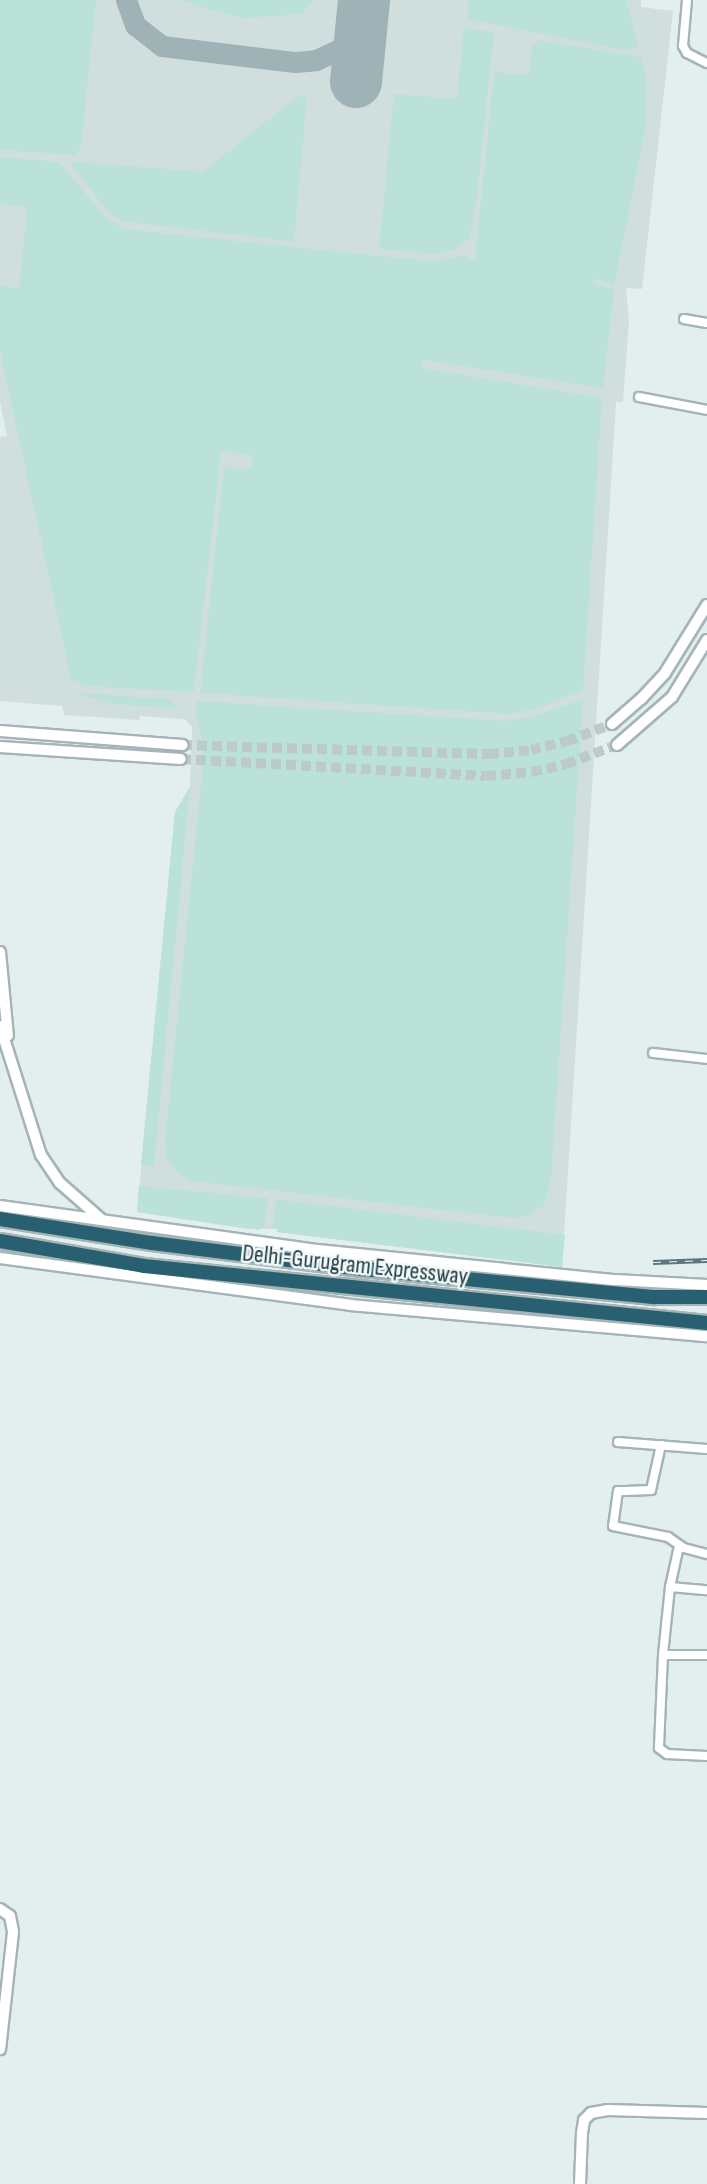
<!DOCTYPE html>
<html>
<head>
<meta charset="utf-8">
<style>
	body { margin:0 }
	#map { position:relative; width:707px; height:2184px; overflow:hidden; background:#e3eeee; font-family:"Sofia Sans Condensed",sans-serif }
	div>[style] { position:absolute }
	.built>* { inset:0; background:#d1dede }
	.green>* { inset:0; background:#bae2d6 }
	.taxiway>* { height:21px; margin:-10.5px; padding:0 10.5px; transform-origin:10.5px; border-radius:10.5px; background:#9fb2b6 }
	.runway>* { height:52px; margin:-26px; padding:0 26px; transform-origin:26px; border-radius:26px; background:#9fb2b6 }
	.secondary-tunnel>* { height:10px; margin-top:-5px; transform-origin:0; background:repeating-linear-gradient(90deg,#bccacc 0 10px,transparent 0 15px) }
	.roads { filter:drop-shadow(2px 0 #a5b5b7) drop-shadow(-2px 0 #a5b5b7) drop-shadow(0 2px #a5b5b7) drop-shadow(0 -2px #a5b5b7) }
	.minor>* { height:8px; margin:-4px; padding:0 4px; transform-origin:4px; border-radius:4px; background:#fff }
	.tertiary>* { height:10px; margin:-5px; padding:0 5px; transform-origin:5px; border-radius:5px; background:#fff }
	.secondary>* { height:10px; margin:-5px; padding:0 5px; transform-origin:5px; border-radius:5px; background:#fff }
	.motorway>* { height:14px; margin:-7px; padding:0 7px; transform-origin:7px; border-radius:7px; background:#296071 }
	.rail>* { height:5px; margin-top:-2.5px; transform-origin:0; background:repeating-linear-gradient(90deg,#f4fafa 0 8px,#5b777d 0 16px); box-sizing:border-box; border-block:2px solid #5b777d }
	span { translate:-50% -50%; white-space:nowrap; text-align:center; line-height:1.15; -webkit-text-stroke:5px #f4fafa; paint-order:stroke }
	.street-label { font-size:24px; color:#203c42 }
</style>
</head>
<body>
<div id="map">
	<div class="built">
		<i style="clip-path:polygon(0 0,641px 0,641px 7px,673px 11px,642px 289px,626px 288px,629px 321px,623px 402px,616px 402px,562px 1267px,277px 1232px,277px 1229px,247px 1229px,137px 1212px,175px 812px,190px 787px,192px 727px,185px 719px,140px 716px,139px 720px,64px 715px,62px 706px,0 701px,0 437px,7px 436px,0 401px)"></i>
	</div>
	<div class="green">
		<i style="clip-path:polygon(0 0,96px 0,81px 146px,76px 155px,0 150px)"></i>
		<i style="clip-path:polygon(179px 0,314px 0,302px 14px,241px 18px)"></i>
		<i style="clip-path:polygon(468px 0,626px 0,638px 47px,624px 50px,468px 19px)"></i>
		<i style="clip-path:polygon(464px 28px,494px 32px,476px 207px,469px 239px,455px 249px,437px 254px,379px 249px,394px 94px,457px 99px)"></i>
		<i style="clip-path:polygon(539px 40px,637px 57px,642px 58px,647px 79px,645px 130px,614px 286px,596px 278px,594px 285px,614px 288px,603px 388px,423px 360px,421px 368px,602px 398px,583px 690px,534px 709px,509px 714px,200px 693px,224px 467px,251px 469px,252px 455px,221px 451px,194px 692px,87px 686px,71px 679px,0 351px,0 286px,19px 288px,27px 207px,0 204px,0 157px,59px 162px,105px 217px,124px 229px,379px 256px,436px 261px,467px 255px,467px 259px,475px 259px,494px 72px,529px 75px,532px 46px)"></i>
		<i style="clip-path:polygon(298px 96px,307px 98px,294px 242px,122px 221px,110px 213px,71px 165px,77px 162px,203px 172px)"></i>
		<i style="clip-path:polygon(79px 693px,167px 699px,181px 709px,107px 703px)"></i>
		<i style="clip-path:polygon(583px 699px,551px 1179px,544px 1205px,530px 1215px,515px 1218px,200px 1182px,189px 1180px,176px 1172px,166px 1156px,165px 1139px,202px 776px,202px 740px,195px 714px,197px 701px,506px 721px,528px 718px)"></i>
		<i style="clip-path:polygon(190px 787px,154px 1166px,141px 1164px,175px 812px)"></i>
		<i style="clip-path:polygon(139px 1186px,268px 1198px,264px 1227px,259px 1230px,137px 1212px)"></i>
		<i style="clip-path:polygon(276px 1199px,565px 1235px,562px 1267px,277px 1232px,277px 1229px,272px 1228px)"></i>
	</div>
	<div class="taxiway">
		<i style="left:126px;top:0;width:27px;rotate:70deg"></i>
		<i style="left:135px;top:25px;width:34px;rotate:38deg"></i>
		<i style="left:162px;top:46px;width:134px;rotate:6.9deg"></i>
		<i style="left:295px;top:62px;width:21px;rotate:-5deg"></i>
		<i style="left:316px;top:60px;width:26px;rotate:-25deg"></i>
		<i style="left:340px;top:49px;width:42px;rotate:-56.7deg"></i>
	</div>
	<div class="runway">
		<i style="left:356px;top:82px;width:82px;rotate:-84.4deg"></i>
	</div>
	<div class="secondary-tunnel">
		<i style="left:182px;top:745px;width:307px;rotate:1.7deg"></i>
		<i style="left:489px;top:754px;width:42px;rotate:-5.4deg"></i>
		<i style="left:531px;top:750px;width:37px;rotate:-14deg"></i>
		<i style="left:567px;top:741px;width:48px;rotate:-20.7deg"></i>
		<i style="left:181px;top:759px;width:305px;rotate:3.2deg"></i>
		<i style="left:486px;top:776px;width:46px;rotate:-5deg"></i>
		<i style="left:532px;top:772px;width:35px;rotate:-13deg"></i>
		<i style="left:566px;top:764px;width:54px;rotate:-20.4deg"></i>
	</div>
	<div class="roads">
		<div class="minor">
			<i style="left:687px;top:0;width:46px;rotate:95deg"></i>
			<i style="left:683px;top:46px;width:8px;rotate:60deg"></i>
			<i style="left:687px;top:53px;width:22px;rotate:27deg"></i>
			<i style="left:684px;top:319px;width:23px;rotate:10deg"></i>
			<i style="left:639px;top:397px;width:69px;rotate:10.8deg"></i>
			<i style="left:653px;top:1053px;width:54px;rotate:6.3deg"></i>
			<i style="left:618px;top:1442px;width:89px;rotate:4.5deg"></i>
			<i style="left:661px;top:1445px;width:46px;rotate:102.5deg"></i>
			<i style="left:651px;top:1490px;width:33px;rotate:178deg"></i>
			<i style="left:618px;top:1491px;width:35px;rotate:98deg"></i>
			<i style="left:613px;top:1526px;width:56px;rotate:11.3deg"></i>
			<i style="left:668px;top:1537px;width:19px;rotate:35deg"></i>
			<i style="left:684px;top:1548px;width:24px;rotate:15deg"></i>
			<i style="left:679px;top:1546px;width:42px;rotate:102.4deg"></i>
			<i style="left:670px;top:1587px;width:68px;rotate:95.9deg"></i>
			<i style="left:663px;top:1655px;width:93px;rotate:92.5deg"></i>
			<i style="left:659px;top:1748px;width:10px;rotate:37deg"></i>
			<i style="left:667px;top:1754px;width:40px;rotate:2.9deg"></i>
			<i style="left:670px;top:1587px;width:37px;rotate:5deg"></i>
			<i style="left:663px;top:1655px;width:44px"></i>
		</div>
		<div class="tertiary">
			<i style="left:0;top:1909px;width:12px;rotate:35deg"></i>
			<i style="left:10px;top:1916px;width:16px;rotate:79deg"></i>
			<i style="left:13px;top:1932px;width:118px;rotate:96.3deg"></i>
			<i style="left:580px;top:2184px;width:51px;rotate:-87.8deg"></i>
			<i style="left:582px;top:2133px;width:13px;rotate:-81deg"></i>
			<i style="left:584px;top:2120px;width:10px;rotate:-45deg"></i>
			<i style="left:591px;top:2113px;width:17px;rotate:-10deg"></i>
			<i style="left:608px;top:2110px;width:99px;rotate:1.7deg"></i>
		</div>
		<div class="secondary">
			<i style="left:612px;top:724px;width:38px;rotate:-41deg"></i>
			<i style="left:641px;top:699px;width:35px;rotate:-47deg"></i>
			<i style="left:665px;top:673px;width:80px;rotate:-58.3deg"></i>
			<i style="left:0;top:731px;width:183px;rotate:4.4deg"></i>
			<i style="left:617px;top:745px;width:73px;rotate:-41.1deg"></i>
			<i style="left:672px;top:697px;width:67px;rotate:-58.4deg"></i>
			<i style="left:0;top:747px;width:181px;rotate:3.8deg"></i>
			<i style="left:0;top:952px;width:84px;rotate:84.6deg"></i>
			<i style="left:0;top:1026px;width:135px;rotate:72.4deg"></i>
			<i style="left:41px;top:1155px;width:34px;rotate:56deg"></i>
			<i style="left:60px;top:1183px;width:53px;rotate:41.2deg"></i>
			<i style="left:0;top:1206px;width:311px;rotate:7.9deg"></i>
			<i style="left:308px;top:1249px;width:309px;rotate:5.8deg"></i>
			<i style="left:615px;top:1280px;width:92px;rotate:3.1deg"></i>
			<i style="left:0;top:1258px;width:353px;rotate:7.6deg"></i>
			<i style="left:350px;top:1305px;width:358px;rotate:5deg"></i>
		</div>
		<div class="motorway">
			<i style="left:0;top:1219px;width:154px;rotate:9deg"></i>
			<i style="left:152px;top:1243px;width:212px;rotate:7.1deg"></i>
			<i style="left:362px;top:1269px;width:294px;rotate:5.5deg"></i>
			<i style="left:655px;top:1297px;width:52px"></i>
			<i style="left:0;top:1241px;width:146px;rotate:9.8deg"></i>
			<i style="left:144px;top:1266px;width:566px;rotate:5.78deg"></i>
		</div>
	</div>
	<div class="rail">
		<i style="left:653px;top:1262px;width:54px;rotate:-2.1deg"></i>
	</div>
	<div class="street-label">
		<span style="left:355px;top:1265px;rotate:6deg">Delhi-Gurugram Expressway</span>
	</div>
</div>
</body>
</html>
